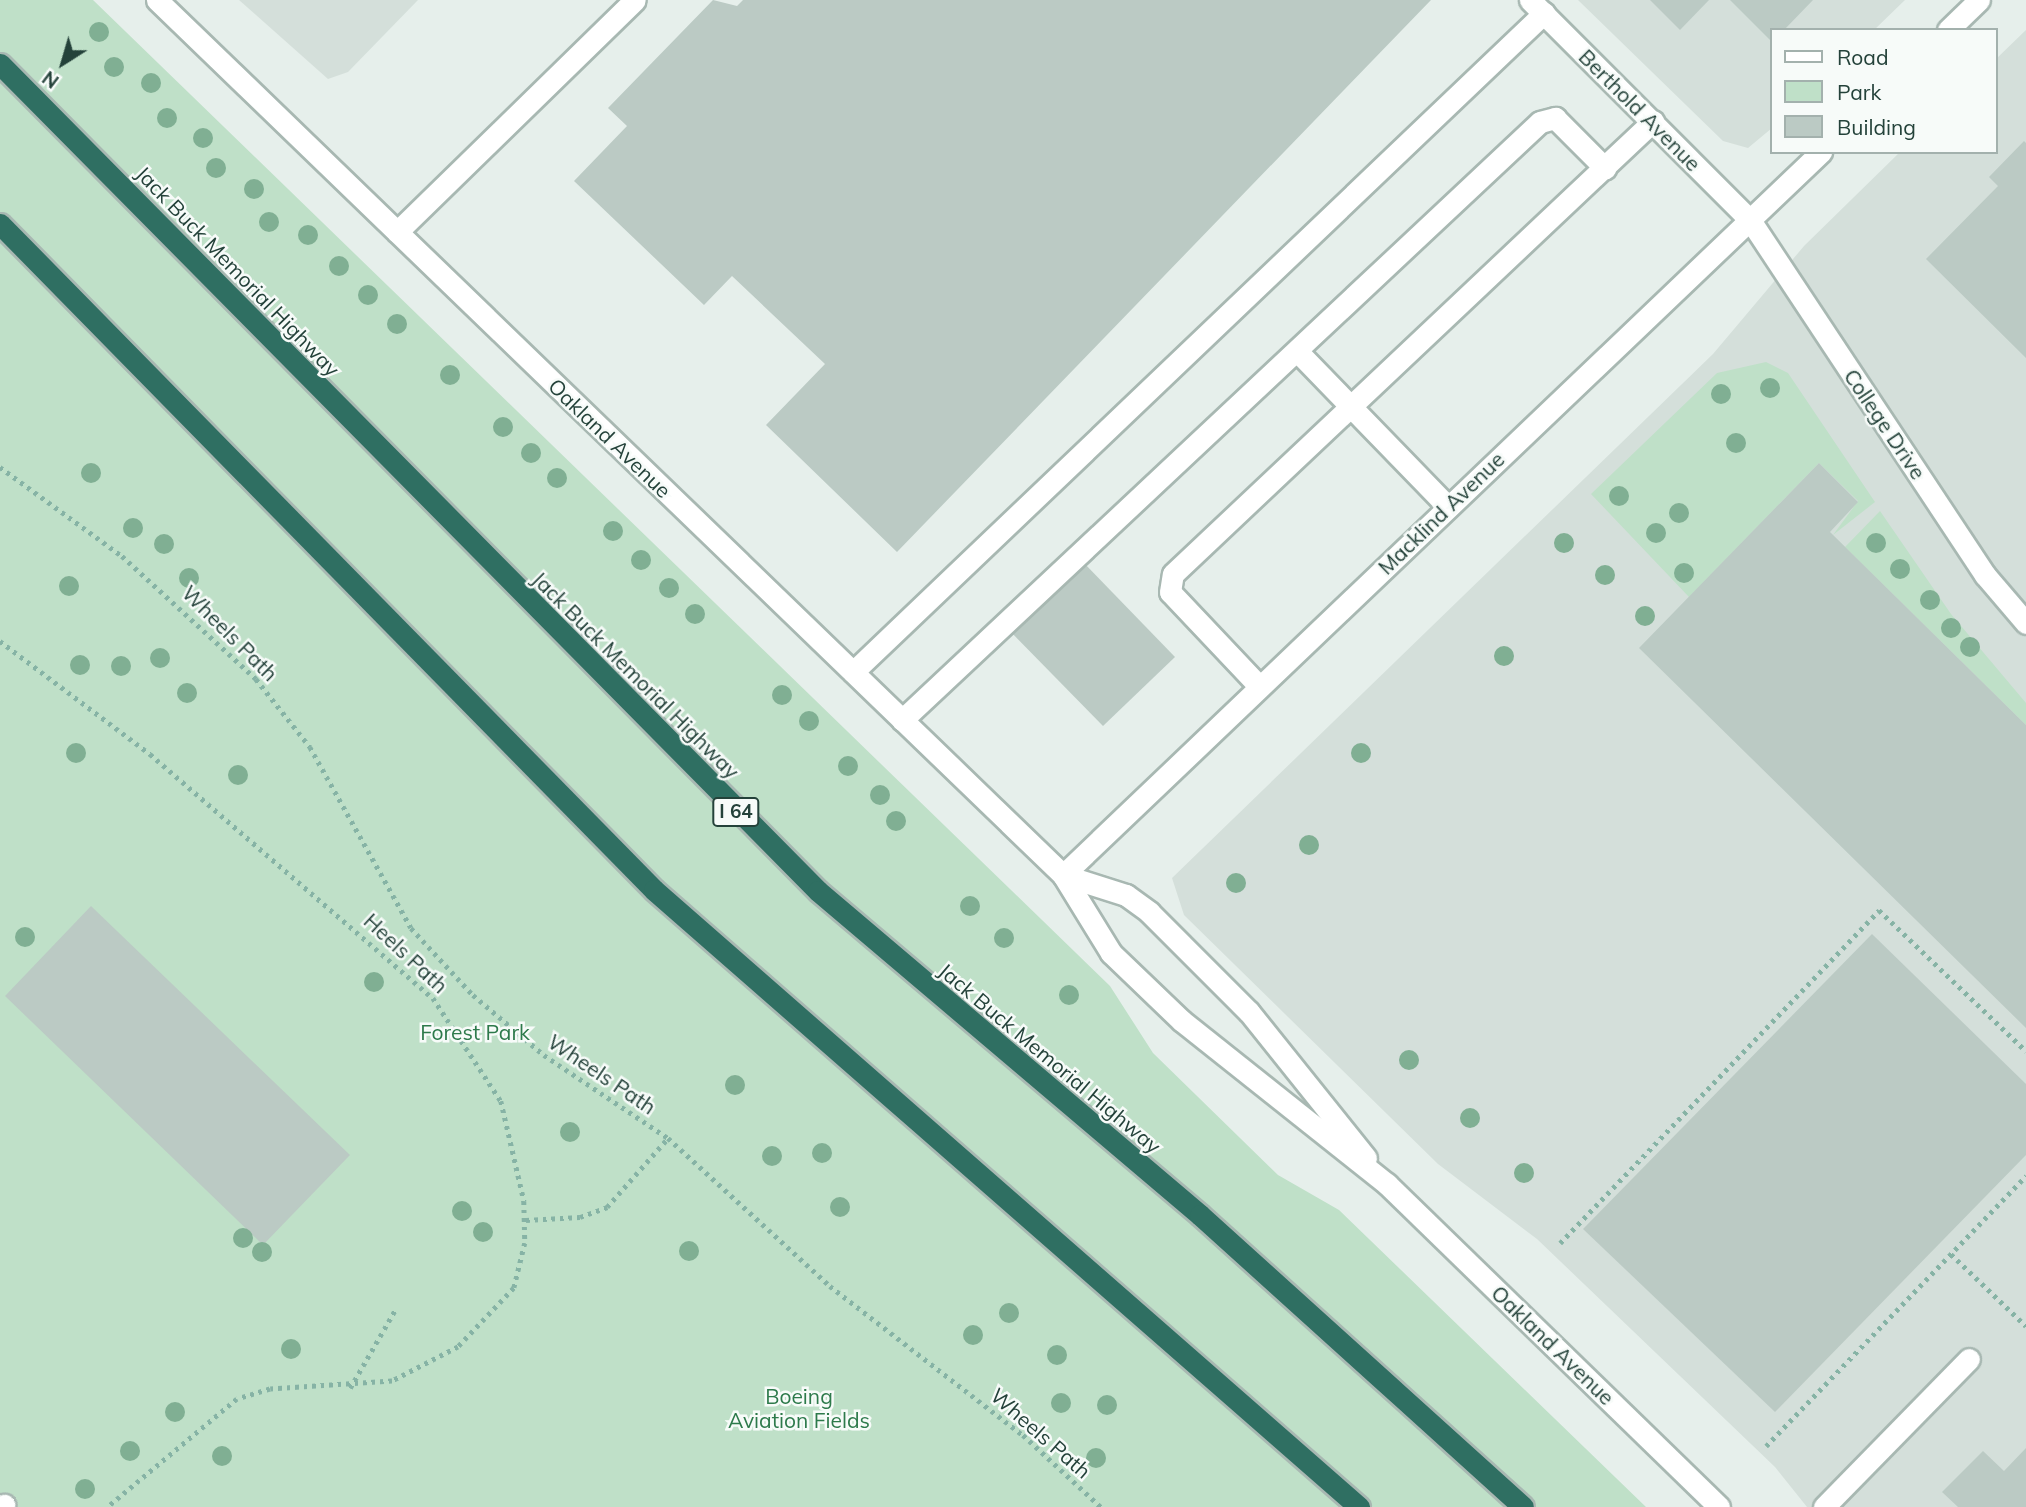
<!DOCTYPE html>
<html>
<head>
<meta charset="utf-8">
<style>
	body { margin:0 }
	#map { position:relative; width:2026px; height:1507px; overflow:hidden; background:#e6efeb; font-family:Mulish,sans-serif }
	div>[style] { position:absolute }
	.built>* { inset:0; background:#d4dfda }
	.green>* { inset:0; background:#bfe0c8 }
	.building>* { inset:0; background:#bbcac4 }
	.path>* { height:4.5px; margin-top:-2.25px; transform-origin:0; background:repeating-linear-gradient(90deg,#86b3a5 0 3.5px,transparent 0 8.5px) }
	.roads { filter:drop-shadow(2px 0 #a8b8b2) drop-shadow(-2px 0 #a8b8b2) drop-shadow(0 2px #a8b8b2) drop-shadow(0 -2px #a8b8b2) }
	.minor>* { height:21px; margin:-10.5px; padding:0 10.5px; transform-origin:10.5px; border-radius:10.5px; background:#fff }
	.highway>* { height:21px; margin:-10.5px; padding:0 10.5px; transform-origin:10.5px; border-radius:10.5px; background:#2f6f62 }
	.trees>* { width:20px; height:20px; margin:-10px; border-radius:50%; background:#80af93 }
	span { translate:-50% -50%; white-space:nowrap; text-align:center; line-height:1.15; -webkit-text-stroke:5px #f7fbf9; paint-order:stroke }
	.shield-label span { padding:2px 5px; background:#f7fbf9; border:2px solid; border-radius:5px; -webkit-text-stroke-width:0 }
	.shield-label { font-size:19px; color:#24423a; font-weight:700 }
	.street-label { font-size:21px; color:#24423a }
	.park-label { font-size:21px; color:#2d7a4b }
	.legend { position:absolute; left:1770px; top:28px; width:228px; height:126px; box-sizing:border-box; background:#f7fbf9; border:2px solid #a3b1ad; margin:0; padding:9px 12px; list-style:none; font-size:21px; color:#24423a }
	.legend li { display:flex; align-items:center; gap:14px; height:35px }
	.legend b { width:35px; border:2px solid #a3b1ad }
	.north { position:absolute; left:28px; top:28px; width:70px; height:70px; -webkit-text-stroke:5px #f7fbf9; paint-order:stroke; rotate:217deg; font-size:19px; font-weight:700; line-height:28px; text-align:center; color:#24423a }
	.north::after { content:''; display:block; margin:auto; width:24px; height:32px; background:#24423a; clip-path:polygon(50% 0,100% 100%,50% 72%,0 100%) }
</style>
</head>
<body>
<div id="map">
	<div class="built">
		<i style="clip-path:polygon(239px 0,418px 0,348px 72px,328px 79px)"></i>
		<i style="clip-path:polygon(1578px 0,1905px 0,1874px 30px,1772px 30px,1772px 128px,1748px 148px,1723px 141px)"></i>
		<i style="clip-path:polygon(2026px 30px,2026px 1507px,1807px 1507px,1775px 1467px,1537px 1239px,1438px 1164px,1184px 915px,1172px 878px,1713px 354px,1804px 246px,1900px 152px,1996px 152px,1996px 59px)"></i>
	</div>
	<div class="green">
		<i style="clip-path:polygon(0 0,93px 0,1110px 986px,1153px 1053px,1278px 1175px,1339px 1210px,1646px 1507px,0 1507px)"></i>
		<i style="clip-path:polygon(1766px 362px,1788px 373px,1875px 502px,1833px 535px,1858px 501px,1819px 463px,1689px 597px,1591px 494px,1717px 373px)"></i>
		<i style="clip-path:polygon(1880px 511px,1951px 614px,2026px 703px,2026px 725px,1845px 547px)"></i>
	</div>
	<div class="building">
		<i style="clip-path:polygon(713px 0,737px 6px,743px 0,1431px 0,897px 552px,766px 425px,825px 364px,732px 276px,704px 305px,574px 181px,627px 126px,608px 108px)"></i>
		<i style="clip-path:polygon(1650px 0,1709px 0,1680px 30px)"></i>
		<i style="clip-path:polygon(1730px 0,1813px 0,1784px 30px,1772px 30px,1772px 42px)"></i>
		<i style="clip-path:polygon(2024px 141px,2026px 143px,2026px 358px,1926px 259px,1998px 186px,1989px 177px)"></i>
		<i style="clip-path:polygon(1819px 463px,1858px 502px,1830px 532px,2026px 725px,2026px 1028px,1639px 648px)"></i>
		<i style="clip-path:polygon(1082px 561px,1175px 657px,1103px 726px,1008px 629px)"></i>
		<i style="clip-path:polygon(91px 906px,350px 1155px,263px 1245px,5px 996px)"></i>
		<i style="clip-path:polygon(1872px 934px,2026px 1084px,2026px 1155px,1775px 1412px,1583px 1229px)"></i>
		<i style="clip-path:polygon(2026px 1448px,2026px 1507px,1958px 1507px,1942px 1492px,1983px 1451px,2004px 1471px)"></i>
	</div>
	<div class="path">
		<i style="left:0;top:467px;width:151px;rotate:36.1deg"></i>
		<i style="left:122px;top:556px;width:182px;rotate:42.5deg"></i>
		<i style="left:256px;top:679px;width:87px;rotate:51.5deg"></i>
		<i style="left:310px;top:747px;width:207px;rotate:60.8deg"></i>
		<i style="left:411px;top:928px;width:91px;rotate:47.2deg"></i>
		<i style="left:473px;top:995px;width:93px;rotate:40.2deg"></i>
		<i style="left:544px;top:1055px;width:149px;rotate:33.8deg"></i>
		<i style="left:668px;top:1138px;width:219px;rotate:42.4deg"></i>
		<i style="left:830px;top:1286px;width:244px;rotate:37.7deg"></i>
		<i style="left:1023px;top:1435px;width:106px;rotate:42.7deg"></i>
		<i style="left:0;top:641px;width:188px;rotate:37deg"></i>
		<i style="left:150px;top:754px;width:374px;rotate:40.8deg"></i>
		<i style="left:433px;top:998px;width:123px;rotate:56.6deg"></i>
		<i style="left:501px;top:1101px;width:103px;rotate:77deg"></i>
		<i style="left:524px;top:1201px;width:42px;rotate:88.6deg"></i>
		<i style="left:525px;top:1243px;width:46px;rotate:103.7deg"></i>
		<i style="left:514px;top:1288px;width:81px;rotate:133.5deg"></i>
		<i style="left:458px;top:1347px;width:74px;rotate:152.7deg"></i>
		<i style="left:392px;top:1381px;width:122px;rotate:176.2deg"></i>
		<i style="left:270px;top:1389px;width:34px;rotate:163deg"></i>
		<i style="left:237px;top:1399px;width:168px;rotate:140.1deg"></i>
		<i style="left:526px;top:1220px;width:54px;rotate:-3.2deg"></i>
		<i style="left:580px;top:1217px;width:29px;rotate:-20deg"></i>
		<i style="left:607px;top:1207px;width:92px;rotate:-48.5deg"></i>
		<i style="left:1560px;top:1243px;width:461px;rotate:-46.2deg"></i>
		<i style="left:1879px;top:910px;width:204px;rotate:43.8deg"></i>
		<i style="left:1951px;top:1254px;width:104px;rotate:43.8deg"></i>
		<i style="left:350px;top:1388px;width:90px;rotate:-60deg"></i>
		<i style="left:1766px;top:1446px;width:375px;rotate:-46.1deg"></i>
	</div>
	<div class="roads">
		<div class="minor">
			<i style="left:157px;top:0;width:1260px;rotate:44deg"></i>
			<i style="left:1063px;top:875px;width:92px;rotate:58.4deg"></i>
			<i style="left:1111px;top:953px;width:98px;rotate:43.8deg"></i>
			<i style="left:1182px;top:1021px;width:262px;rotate:38.5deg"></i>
			<i style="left:1387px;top:1184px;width:463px;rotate:44.2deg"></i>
			<i style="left:1530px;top:0;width:311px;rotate:45deg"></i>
			<i style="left:1750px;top:220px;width:426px;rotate:56.5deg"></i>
			<i style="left:1985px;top:575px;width:63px;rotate:49.5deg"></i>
			<i style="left:1948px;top:30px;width:43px;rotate:-44.1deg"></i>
			<i style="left:397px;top:232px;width:332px;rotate:-44.3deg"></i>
			<i style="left:1297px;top:351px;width:217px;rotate:45.9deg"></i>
			<i style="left:853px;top:672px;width:955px;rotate:-43.64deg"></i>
			<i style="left:1259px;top:686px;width:129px;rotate:-133.4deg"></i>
			<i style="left:1170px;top:592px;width:18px;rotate:-81deg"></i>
			<i style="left:1173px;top:574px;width:660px;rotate:-43.34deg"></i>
			<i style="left:902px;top:720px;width:874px;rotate:-43.15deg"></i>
			<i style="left:1540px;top:122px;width:16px;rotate:-15deg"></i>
			<i style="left:1555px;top:118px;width:71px;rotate:45deg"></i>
			<i style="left:1063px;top:875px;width:1048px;rotate:-43.65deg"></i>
			<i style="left:1063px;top:875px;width:66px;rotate:17.6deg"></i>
			<i style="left:1126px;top:895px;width:29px;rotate:36deg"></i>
			<i style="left:1149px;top:912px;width:141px;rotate:45deg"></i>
			<i style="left:1249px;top:1012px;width:187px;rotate:51.3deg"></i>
			<i style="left:1px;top:1507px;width:4px;rotate:-34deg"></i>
			<i style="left:1824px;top:1507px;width:207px;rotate:-45.6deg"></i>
		</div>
		<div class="highway">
			<i style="left:0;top:64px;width:1163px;rotate:45.31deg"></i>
			<i style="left:818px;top:891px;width:501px;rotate:40.3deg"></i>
			<i style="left:1200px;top:1215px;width:435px;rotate:42.1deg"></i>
			<i style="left:0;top:224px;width:933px;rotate:45.52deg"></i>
			<i style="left:654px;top:890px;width:937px;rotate:41.19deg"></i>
		</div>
	</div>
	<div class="trees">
		<i style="left:99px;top:32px"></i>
		<i style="left:114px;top:67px"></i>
		<i style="left:151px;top:83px"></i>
		<i style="left:167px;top:118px"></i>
		<i style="left:203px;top:138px"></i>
		<i style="left:216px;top:168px"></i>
		<i style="left:254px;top:189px"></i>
		<i style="left:269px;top:222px"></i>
		<i style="left:308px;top:235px"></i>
		<i style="left:339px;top:266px"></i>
		<i style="left:368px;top:295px"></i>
		<i style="left:397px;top:324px"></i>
		<i style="left:450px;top:375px"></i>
		<i style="left:1770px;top:388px"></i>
		<i style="left:1721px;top:394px"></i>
		<i style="left:503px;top:427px"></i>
		<i style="left:1736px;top:443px"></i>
		<i style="left:531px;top:453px"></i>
		<i style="left:91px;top:473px"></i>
		<i style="left:557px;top:478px"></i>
		<i style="left:1619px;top:496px"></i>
		<i style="left:1679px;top:513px"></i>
		<i style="left:133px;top:528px"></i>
		<i style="left:613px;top:531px"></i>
		<i style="left:1656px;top:533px"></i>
		<i style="left:1564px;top:543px"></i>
		<i style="left:1876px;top:543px"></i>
		<i style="left:164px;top:544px"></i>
		<i style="left:641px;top:560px"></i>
		<i style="left:1900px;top:569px"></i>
		<i style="left:1684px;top:573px"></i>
		<i style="left:1605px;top:575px"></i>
		<i style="left:189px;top:578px"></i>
		<i style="left:69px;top:586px"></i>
		<i style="left:669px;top:588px"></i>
		<i style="left:1930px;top:600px"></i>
		<i style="left:695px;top:614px"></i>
		<i style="left:1645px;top:616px"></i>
		<i style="left:1951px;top:628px"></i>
		<i style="left:1970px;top:647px"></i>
		<i style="left:1504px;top:656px"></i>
		<i style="left:160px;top:658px"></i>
		<i style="left:80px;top:665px"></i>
		<i style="left:121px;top:666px"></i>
		<i style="left:187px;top:693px"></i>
		<i style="left:782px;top:695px"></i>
		<i style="left:809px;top:721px"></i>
		<i style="left:76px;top:753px"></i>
		<i style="left:1361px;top:753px"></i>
		<i style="left:848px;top:766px"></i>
		<i style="left:238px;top:775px"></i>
		<i style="left:880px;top:795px"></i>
		<i style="left:896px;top:821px"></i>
		<i style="left:1309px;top:845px"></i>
		<i style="left:1236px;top:883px"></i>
		<i style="left:970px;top:906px"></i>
		<i style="left:25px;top:937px"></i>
		<i style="left:1004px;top:938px"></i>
		<i style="left:374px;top:982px"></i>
		<i style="left:1069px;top:995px"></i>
		<i style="left:1409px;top:1060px"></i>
		<i style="left:735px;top:1085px"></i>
		<i style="left:1470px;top:1118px"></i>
		<i style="left:570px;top:1132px"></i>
		<i style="left:822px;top:1153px"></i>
		<i style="left:772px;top:1156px"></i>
		<i style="left:1524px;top:1173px"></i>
		<i style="left:840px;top:1207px"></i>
		<i style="left:462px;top:1211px"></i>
		<i style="left:483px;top:1232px"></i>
		<i style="left:243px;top:1238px"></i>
		<i style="left:689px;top:1251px"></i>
		<i style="left:262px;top:1252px"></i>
		<i style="left:1009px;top:1313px"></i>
		<i style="left:973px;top:1335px"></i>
		<i style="left:291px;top:1349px"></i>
		<i style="left:1057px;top:1355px"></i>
		<i style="left:1061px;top:1403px"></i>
		<i style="left:1107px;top:1405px"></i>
		<i style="left:175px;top:1412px"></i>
		<i style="left:130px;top:1451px"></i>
		<i style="left:222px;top:1456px"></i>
		<i style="left:1096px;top:1458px"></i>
		<i style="left:85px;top:1489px"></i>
	</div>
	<div class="shield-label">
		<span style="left:736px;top:812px">I 64</span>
	</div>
	<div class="street-label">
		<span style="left:1640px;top:110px;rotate:45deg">Berthold Avenue</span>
		<span style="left:238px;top:271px;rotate:46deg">Jack Buck Memorial Highway</span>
		<span style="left:1885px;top:424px;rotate:56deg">College Drive</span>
		<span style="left:610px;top:438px;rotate:44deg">Oakland Avenue</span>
		<span style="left:1441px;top:513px;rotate:-44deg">Macklind Avenue</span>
		<span style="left:230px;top:633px;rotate:45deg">Wheels Path</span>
		<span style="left:636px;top:675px;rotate:45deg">Jack Buck Memorial Highway</span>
		<span style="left:406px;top:953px;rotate:43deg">Heels Path</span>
		<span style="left:1050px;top:1058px;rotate:40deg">Jack Buck Memorial Highway</span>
		<span style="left:602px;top:1074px;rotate:34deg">Wheels Path</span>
		<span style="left:1553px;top:1345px;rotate:44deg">Oakland Avenue</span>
		<span style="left:1041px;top:1433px;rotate:41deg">Wheels Path</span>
	</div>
	<div class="park-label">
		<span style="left:475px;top:1032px">Forest Park</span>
		<span style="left:799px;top:1408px">Boeing<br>Aviation Fields</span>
	</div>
	<ul class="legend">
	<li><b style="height:9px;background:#fff"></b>Road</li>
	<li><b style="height:19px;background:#bfe0c8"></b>Park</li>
	<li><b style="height:19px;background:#bbcac4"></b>Building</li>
	</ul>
	<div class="north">N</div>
</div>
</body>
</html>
